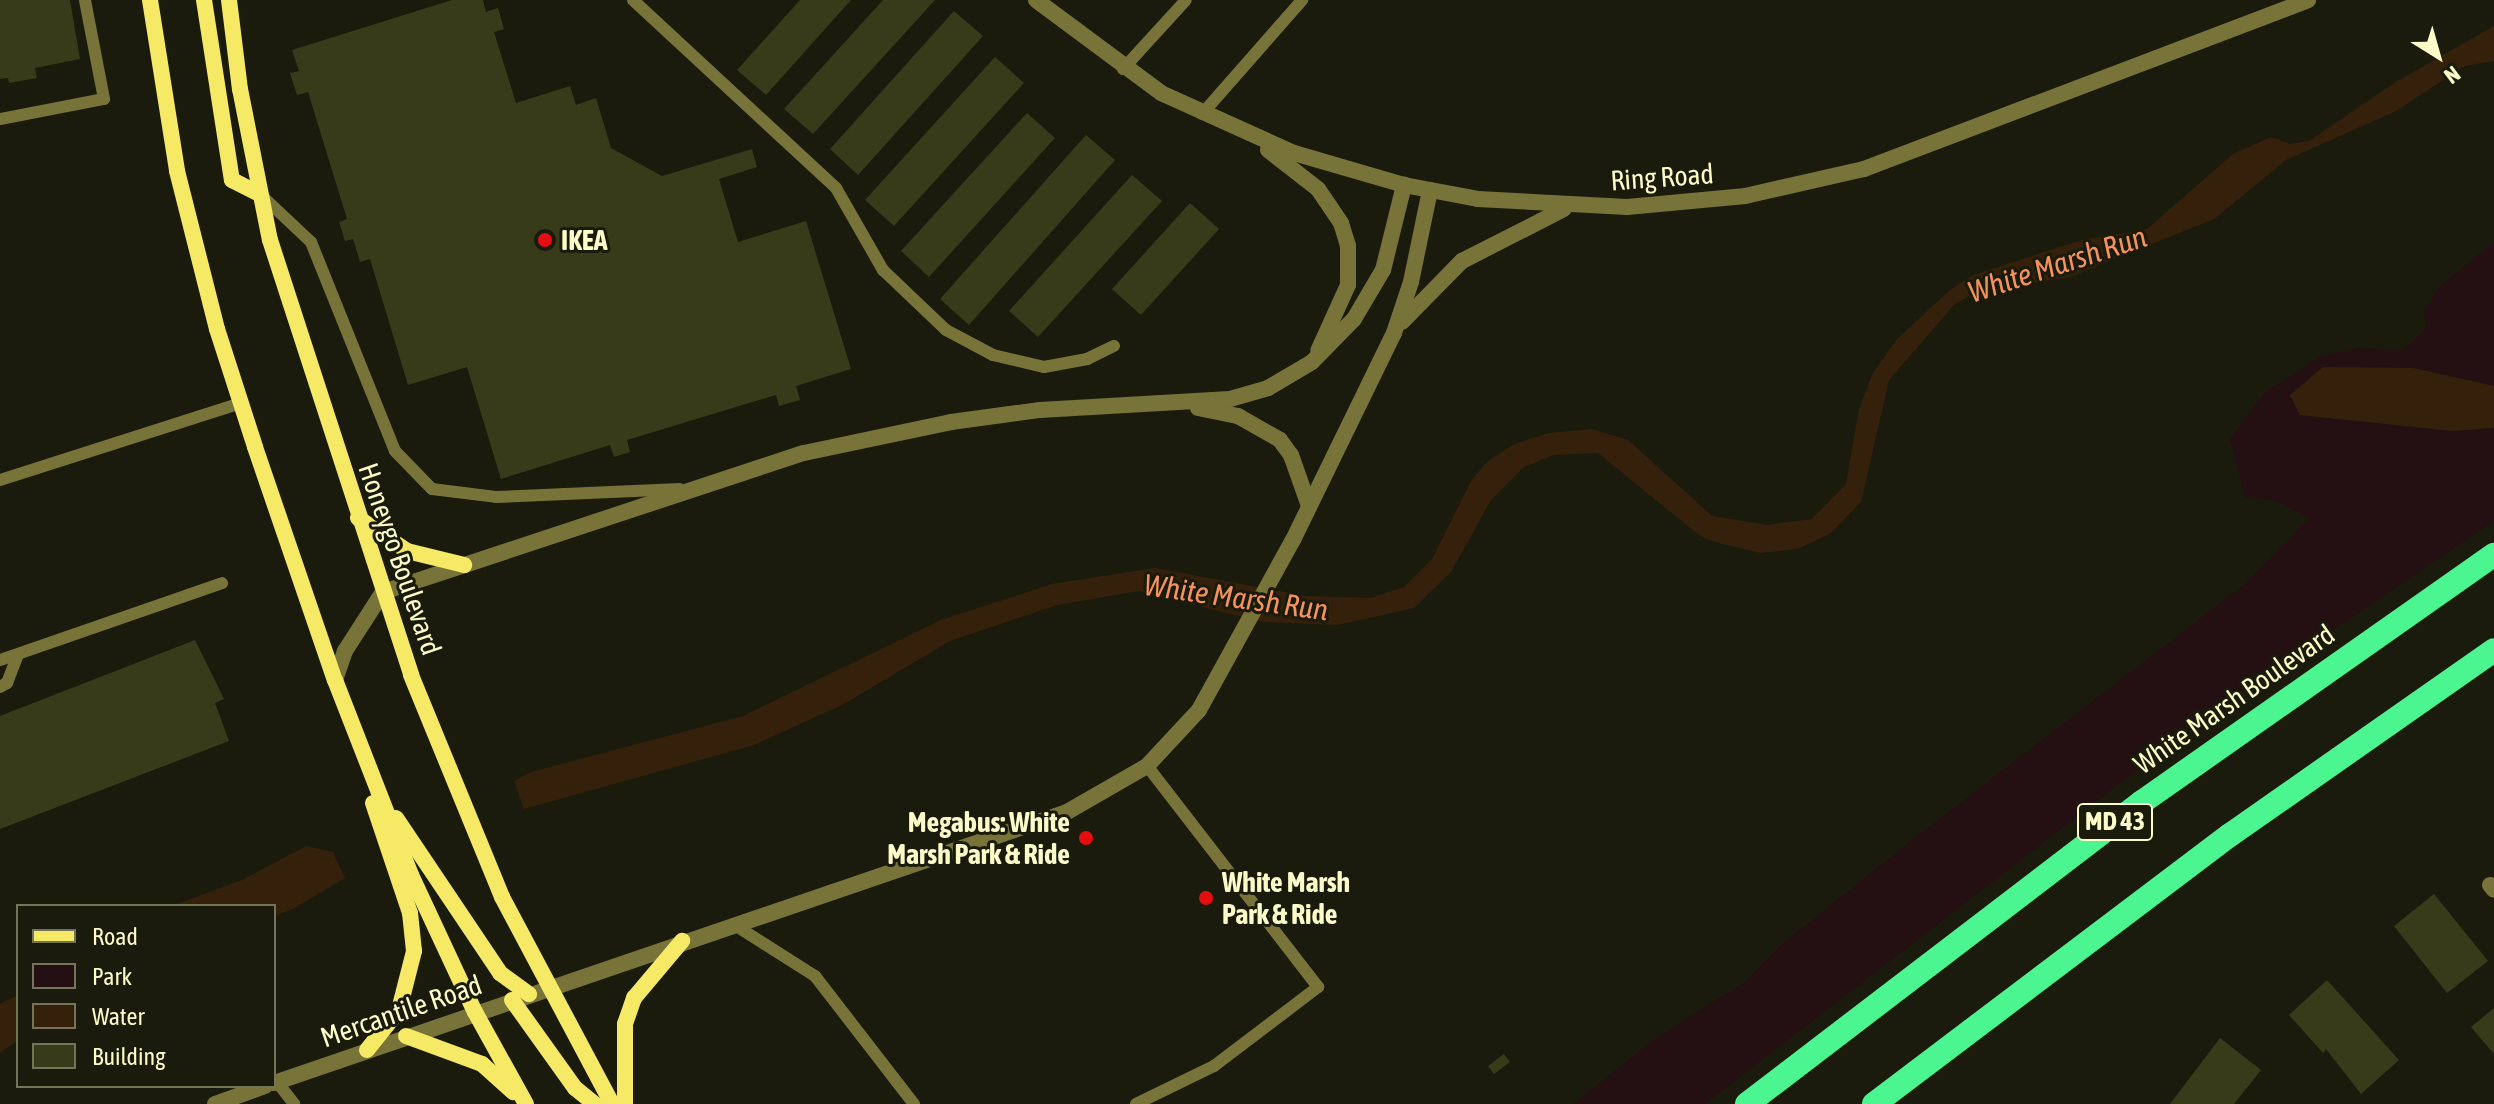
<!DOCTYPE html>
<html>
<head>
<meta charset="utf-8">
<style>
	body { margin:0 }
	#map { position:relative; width:2494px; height:1104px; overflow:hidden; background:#1a1b0c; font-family:"Asap Condensed",sans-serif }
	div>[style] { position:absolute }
	.green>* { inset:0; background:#240f13 }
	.water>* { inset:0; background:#35210b }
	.building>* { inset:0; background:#383b19 }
	.lane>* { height:12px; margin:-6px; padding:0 6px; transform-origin:6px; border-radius:6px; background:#777339 }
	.street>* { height:16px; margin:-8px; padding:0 8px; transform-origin:8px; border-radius:8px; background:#777339 }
	.secondary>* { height:16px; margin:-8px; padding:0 8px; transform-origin:8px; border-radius:8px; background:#f6e966 }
	.highway>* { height:24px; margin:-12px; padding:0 12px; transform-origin:12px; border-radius:12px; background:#4bf590 }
	.dots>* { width:22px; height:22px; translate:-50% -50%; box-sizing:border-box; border:4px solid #1a1b0c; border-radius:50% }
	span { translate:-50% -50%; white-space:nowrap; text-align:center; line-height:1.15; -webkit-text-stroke:6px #1a1b0c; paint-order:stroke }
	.shield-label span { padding:2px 6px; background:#1a1b0c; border:2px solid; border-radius:6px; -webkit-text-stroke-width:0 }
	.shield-label { font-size:26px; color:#fcfcc9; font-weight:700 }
	.street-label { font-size:28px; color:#fcfcc9 }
	.poi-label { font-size:28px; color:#fcfcc9; font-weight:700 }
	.left { translate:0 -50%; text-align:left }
	.right { translate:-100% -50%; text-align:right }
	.water-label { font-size:30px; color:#f6925d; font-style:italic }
	.legend { position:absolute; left:16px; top:904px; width:260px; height:184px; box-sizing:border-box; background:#1a1b0c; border:2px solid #747558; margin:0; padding:10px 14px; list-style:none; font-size:24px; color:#fcfcc9 }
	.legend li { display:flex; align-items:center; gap:16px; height:40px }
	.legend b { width:40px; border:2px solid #747558 }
	.north { position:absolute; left:2398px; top:16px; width:80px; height:80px; -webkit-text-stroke:6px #1a1b0c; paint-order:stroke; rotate:143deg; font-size:22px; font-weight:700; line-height:32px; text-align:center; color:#fcfcc9 }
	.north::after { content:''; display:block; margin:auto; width:28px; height:36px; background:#fcfcc9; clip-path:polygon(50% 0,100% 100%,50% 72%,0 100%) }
</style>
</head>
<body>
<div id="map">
	<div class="green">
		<i style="clip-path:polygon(2494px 242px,2494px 386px,2413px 368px,2300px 415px,2452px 431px,2494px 428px,2494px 521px,2207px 716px,1705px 1104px,1573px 1104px,1655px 1039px,1746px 981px,1781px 945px,1907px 844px,2245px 584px,2309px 518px,2275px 500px,2245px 497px,2230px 439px,2264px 393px,2321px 356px,2359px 348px,2402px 351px,2426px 329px,2424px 311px,2439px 287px)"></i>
	</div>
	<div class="water">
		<i style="clip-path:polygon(2494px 26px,2494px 61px,2465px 66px,2396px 111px,2286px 160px,2214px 219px,2070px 277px,1974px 293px,1954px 305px,1889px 380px,1861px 502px,1831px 533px,1798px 549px,1761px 553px,1718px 543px,1700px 536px,1598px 453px,1554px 455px,1524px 467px,1491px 500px,1451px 572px,1414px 608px,1337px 625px,1263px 622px,1139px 591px,1057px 605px,950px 641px,842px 705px,754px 745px,524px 809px,514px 781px,531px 772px,743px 716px,941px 620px,1052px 584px,1155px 568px,1305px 596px,1371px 598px,1404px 587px,1432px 559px,1471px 481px,1487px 462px,1514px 444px,1549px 433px,1592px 429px,1628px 440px,1712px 516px,1767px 525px,1812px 519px,1846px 484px,1859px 409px,1873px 373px,1897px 339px,1950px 290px,1973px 275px,2082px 240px,2147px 229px,2233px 154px,2271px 137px,2290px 144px,2309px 141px,2396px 82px)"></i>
		<i style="clip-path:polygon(2323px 367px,2413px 368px,2494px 386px,2494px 428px,2452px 431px,2300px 415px,2290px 395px)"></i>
		<i style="clip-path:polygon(306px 846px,333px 852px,345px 878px,291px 910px,274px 916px,274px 906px,172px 906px,242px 880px)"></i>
		<i style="clip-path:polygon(18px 995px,18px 1041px,0 1053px,0 1004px)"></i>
	</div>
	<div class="building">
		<i style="clip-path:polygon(0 0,70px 0,80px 59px,35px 68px,37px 78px,9px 83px,8px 78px,0 79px)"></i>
		<i style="clip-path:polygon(452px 0,483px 0,486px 12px,498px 8px,504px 29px,494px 32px,516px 103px,570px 86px,576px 105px,596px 98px,611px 148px,662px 176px,752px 149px,757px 167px,719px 179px,738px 242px,806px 221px,851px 369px,796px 386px,800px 400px,779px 406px,776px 395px,627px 440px,630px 452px,614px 457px,610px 445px,501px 479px,467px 367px,408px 385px,370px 259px,360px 262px,353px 239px,345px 241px,339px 222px,347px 219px,308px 92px,297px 95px,290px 73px,299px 71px,292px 50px)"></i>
		<i style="clip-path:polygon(800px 0,851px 0,766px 95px,737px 70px)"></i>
		<i style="clip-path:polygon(883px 0,935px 0,813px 134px,784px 109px)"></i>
		<i style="clip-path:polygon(954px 11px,983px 36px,858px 175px,830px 149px)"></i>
		<i style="clip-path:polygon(995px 57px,1024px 83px,894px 226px,865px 200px)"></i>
		<i style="clip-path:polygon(1027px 113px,1055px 138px,929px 277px,901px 251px)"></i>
		<i style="clip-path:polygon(1086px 135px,1115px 160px,969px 325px,940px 299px)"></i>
		<i style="clip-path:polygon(1132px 175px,1162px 201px,1038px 337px,1009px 311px)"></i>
		<i style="clip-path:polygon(1190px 203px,1219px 229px,1141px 315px,1112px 289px)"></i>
		<i style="clip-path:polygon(195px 640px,224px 699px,215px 703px,229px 741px,0 829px,0 716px)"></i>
		<i style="clip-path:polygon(2434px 894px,2488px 961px,2447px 993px,2394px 926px)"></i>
		<i style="clip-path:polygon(2327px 980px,2399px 1060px,2361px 1094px,2326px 1049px,2323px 1053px,2289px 1015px)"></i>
		<i style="clip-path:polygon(2494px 1008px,2494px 1054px,2471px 1027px)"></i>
		<i style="clip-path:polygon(2220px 1038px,2261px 1070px,2234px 1104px,2170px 1104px)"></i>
		<i style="clip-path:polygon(1504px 1054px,1510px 1062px,1494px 1074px,1488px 1066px)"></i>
	</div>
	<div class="lane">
		<i style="left:633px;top:0;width:277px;rotate:42.8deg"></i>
		<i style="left:836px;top:188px;width:95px;rotate:60.2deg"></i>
		<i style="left:883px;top:270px;width:87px;rotate:43.6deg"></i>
		<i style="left:946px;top:330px;width:53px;rotate:28deg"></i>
		<i style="left:993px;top:355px;width:52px;rotate:13.2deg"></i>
		<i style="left:1044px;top:367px;width:44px;rotate:-10.5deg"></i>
		<i style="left:1087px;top:359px;width:30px;rotate:-26deg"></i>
		<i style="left:1123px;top:69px;width:93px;rotate:-47.6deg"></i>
		<i style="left:1202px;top:114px;width:152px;rotate:-48.7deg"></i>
		<i style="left:0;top:119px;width:106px;rotate:-10.9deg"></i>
		<i style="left:104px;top:99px;width:101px;rotate:-100.9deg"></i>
		<i style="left:260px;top:194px;width:70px;rotate:43.3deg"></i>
		<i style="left:311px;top:242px;width:225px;rotate:68.1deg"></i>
		<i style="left:395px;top:451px;width:53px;rotate:45.8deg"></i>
		<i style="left:432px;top:489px;width:64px;rotate:7.1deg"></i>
		<i style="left:496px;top:497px;width:184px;rotate:-2.5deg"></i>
		<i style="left:0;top:480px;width:253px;rotate:-17.7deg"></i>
		<i style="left:0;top:660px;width:235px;rotate:-19.1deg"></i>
		<i style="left:0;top:687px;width:8px;rotate:-30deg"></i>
		<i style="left:7px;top:683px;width:28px;rotate:-69deg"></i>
		<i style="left:733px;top:924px;width:97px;rotate:32.4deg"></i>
		<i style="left:815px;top:976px;width:162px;rotate:52.3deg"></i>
		<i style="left:277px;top:1082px;width:28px;rotate:52deg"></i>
		<i style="left:1136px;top:1104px;width:87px;rotate:-26deg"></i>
		<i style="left:1214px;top:1066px;width:131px;rotate:-37.2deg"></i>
		<i style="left:1318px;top:987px;width:279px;rotate:-127.7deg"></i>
	</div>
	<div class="street">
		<i style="left:1036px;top:0;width:156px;rotate:36.6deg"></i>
		<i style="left:1161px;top:93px;width:146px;rotate:24.3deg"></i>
		<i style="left:1294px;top:153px;width:115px;rotate:16.2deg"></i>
		<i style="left:1404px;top:185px;width:75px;rotate:10.7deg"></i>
		<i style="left:1478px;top:199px;width:149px;rotate:3.1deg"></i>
		<i style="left:1627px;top:207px;width:119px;rotate:-5.3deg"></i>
		<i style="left:1745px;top:196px;width:122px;rotate:-12.8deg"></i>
		<i style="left:1864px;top:169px;width:475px;rotate:-20.8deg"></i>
		<i style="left:1268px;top:150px;width:63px;rotate:38deg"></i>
		<i style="left:1318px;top:189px;width:41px;rotate:55.9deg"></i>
		<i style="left:1341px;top:223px;width:24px;rotate:73deg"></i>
		<i style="left:1348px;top:246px;width:39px;rotate:90deg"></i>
		<i style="left:1348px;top:285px;width:72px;rotate:114.4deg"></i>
		<i style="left:1402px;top:322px;width:86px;rotate:-45.5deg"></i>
		<i style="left:1462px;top:261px;width:114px;rotate:-27deg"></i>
		<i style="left:1198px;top:408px;width:41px;rotate:11.3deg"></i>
		<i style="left:1238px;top:416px;width:48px;rotate:29.7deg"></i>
		<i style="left:1280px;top:440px;width:19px;rotate:54deg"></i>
		<i style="left:1291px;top:455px;width:54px;rotate:70.6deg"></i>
		<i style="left:335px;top:680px;width:31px;rotate:-71deg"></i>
		<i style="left:345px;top:651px;width:70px;rotate:-57.2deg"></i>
		<i style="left:383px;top:592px;width:443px;rotate:-18.3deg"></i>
		<i style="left:804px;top:453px;width:150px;rotate:-11.9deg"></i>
		<i style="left:951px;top:422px;width:90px;rotate:-7.7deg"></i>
		<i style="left:1040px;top:410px;width:190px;rotate:-3.3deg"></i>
		<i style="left:1230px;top:399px;width:40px;rotate:-16deg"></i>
		<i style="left:1268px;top:388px;width:51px;rotate:-30.6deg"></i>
		<i style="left:1312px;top:362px;width:60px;rotate:-45.7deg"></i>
		<i style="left:1354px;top:319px;width:57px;rotate:-59.4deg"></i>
		<i style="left:1383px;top:270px;width:88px;rotate:-76.1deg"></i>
		<i style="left:2490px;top:885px;width:6px;rotate:51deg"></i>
		<i style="left:274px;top:1083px;width:838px;rotate:-18.87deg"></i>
		<i style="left:1067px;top:812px;width:92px;rotate:-29.9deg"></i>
		<i style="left:1147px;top:766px;width:76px;rotate:-47.1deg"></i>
		<i style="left:1199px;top:710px;width:194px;rotate:-61.1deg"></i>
		<i style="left:1293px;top:540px;width:230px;rotate:-64deg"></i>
		<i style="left:1394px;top:333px;width:54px;rotate:-71.6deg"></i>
		<i style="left:1411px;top:282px;width:94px;rotate:-78.3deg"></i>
		<i style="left:215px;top:1104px;width:53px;rotate:-19.8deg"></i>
	</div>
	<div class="secondary">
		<i style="left:150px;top:0;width:173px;rotate:81deg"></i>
		<i style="left:177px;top:171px;width:163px;rotate:75.8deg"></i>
		<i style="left:217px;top:329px;width:124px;rotate:72.1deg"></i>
		<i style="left:255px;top:447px;width:246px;rotate:71.1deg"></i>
		<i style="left:335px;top:680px;width:209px;rotate:68.7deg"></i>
		<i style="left:411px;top:875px;width:151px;rotate:65deg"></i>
		<i style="left:475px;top:1012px;width:105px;rotate:61deg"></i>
		<i style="left:204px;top:0;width:182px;rotate:81.2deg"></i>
		<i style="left:232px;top:180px;width:30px;rotate:27deg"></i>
		<i style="left:229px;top:0;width:90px;rotate:83deg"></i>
		<i style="left:240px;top:89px;width:154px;rotate:78.8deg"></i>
		<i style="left:270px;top:240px;width:457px;rotate:72deg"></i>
		<i style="left:411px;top:675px;width:240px;rotate:67.7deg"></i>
		<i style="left:502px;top:897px;width:234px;rotate:62deg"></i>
		<i style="left:358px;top:518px;width:59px;rotate:34deg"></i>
		<i style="left:407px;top:551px;width:59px;rotate:13.8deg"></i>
		<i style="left:396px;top:818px;width:187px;rotate:56.1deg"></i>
		<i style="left:500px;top:973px;width:36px;rotate:36deg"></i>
		<i style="left:512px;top:1000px;width:108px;rotate:54.4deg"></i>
		<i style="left:575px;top:1088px;width:26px;rotate:39deg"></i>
		<i style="left:406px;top:1036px;width:81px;rotate:20.2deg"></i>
		<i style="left:482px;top:1064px;width:42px;rotate:42.1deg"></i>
		<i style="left:367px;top:1050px;width:51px;rotate:-51.3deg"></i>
		<i style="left:399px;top:1010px;width:61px;rotate:-75.7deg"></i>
		<i style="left:414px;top:951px;width:38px;rotate:-96deg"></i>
		<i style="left:410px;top:913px;width:116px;rotate:-108.6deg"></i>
		<i style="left:625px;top:1104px;width:80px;rotate:-90deg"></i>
		<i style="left:625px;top:1024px;width:28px;rotate:-71deg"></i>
		<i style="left:634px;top:998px;width:75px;rotate:-49.9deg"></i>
	</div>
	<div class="highway">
		<i style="left:1747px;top:1104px;width:497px;rotate:-37.4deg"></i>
		<i style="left:2142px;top:802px;width:430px;rotate:-35.1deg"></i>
		<i style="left:1874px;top:1104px;width:446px;rotate:-37.1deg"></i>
		<i style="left:2230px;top:835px;width:322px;rotate:-35deg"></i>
	</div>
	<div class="dots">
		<i style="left:545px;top:240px;background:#e40d10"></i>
		<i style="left:1086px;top:838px;background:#e40d10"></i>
		<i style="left:1206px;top:898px;background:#e40d10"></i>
	</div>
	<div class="shield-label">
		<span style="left:2115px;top:822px">MD 43</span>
	</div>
	<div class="street-label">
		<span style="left:1662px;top:177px;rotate:-4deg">Ring Road</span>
		<span style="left:400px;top:559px;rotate:71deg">Honeygo Boulevard</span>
		<span style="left:2234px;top:699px;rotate:-35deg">White Marsh Boulevard</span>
		<span style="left:401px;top:1011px;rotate:-19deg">Mercantile Road</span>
	</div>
	<div class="poi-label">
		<span class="left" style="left:561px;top:240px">IKEA</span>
		<span class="right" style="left:1070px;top:838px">Megabus: White<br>Marsh Park &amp; Ride</span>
		<span class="left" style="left:1222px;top:898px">White Marsh<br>Park &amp; Ride</span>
	</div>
	<div class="water-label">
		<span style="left:2057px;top:264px;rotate:-18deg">White Marsh Run</span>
		<span style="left:1236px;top:597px;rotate:8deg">White Marsh Run</span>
	</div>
	<ul class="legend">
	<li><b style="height:10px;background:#f6e966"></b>Road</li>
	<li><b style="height:22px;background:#240f13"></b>Park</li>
	<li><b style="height:22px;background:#35210b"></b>Water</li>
	<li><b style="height:22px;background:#383b19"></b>Building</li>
	</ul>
	<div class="north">N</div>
</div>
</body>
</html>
